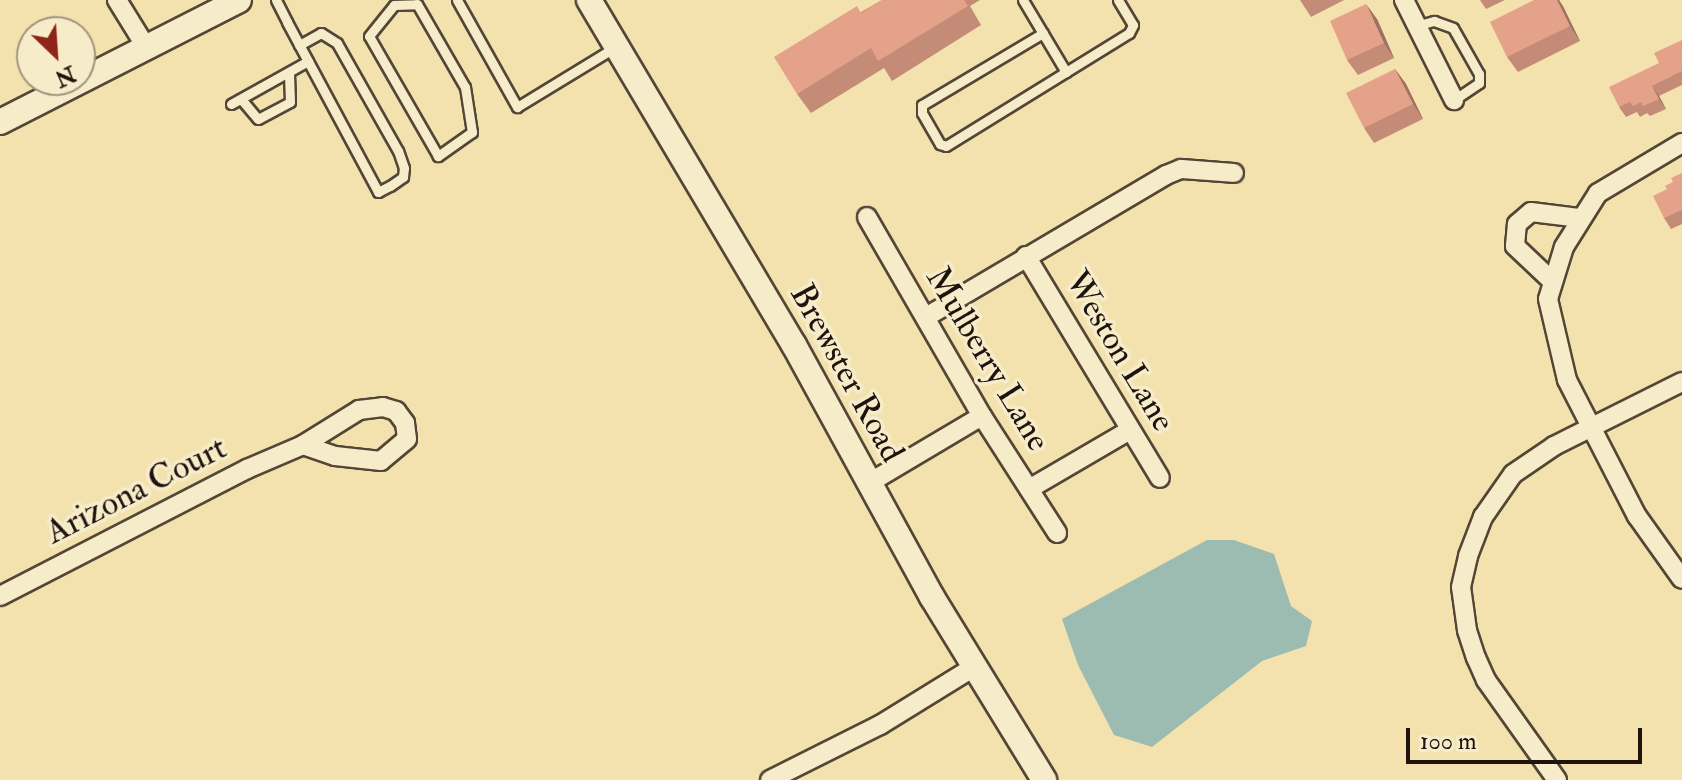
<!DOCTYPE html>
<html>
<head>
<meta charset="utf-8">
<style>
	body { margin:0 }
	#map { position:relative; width:1682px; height:780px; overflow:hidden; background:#f3e1ae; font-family:"IM FELL Double Pica",serif }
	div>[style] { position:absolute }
	.water>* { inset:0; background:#9dbcb1 }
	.roads { filter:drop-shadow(2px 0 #544636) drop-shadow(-2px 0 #544636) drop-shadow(0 2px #544636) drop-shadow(0 -2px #544636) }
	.lane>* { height:9px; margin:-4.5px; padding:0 4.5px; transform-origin:4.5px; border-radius:4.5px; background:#f7ecca }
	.street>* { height:18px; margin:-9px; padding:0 9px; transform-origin:9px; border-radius:9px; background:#f7ecca }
	.secondary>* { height:24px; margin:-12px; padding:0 12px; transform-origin:12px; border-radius:12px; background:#f7ecca }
	.wall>* { inset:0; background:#c48b77 }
	.shaded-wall>* { inset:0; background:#a07161 }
	.building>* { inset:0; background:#e4a28a }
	span { translate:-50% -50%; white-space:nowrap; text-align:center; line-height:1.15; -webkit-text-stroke:7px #f7ecca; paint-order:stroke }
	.street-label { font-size:34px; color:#1f130e }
	.north { position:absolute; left:16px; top:16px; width:80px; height:80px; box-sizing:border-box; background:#f7ecca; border:2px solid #a1957f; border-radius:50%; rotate:155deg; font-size:22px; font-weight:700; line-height:32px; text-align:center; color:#1f130e }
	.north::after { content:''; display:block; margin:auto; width:28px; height:36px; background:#8f2418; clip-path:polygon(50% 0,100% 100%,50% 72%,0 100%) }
	.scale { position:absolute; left:1406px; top:728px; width:236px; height:36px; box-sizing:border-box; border:4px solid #1f130e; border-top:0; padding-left:10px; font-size:24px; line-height:28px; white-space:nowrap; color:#1f130e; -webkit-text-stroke:6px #f7ecca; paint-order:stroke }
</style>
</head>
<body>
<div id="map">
	<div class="water">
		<i style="clip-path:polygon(1207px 540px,1234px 540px,1274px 554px,1291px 606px,1312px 621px,1306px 646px,1262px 661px,1152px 747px,1114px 735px,1078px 665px,1062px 619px)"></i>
	</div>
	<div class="roads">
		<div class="lane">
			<i style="left:276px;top:0;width:25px;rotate:63deg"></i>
			<i style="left:287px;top:22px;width:193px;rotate:61.8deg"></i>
			<i style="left:378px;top:192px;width:13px;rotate:-27deg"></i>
			<i style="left:390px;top:186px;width:16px;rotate:-35deg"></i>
			<i style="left:403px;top:177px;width:9px;rotate:-84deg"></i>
			<i style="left:404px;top:168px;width:18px;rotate:-109deg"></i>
			<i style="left:398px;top:151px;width:124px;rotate:-119.5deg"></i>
			<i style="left:337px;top:43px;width:19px;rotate:-148deg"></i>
			<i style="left:321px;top:33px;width:25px;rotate:151deg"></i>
			<i style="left:457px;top:0;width:123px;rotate:60.7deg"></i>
			<i style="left:517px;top:107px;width:117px;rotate:-31.4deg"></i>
			<i style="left:1023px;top:0;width:84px;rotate:59.2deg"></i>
			<i style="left:417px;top:4px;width:96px;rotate:60deg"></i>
			<i style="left:465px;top:87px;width:46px;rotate:81.2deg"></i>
			<i style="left:472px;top:132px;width:42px;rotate:144.8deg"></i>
			<i style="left:438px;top:156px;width:138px;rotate:-119.9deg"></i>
			<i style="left:369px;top:36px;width:40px;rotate:-51deg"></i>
			<i style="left:394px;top:5px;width:23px;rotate:-2deg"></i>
			<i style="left:1416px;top:26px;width:19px;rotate:-16deg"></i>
			<i style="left:1434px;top:21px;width:20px;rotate:20deg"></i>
			<i style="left:1453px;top:28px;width:53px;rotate:60.5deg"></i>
			<i style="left:1479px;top:74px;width:9px;rotate:90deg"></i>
			<i style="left:1479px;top:83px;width:30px;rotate:146deg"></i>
			<i style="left:1043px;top:33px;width:141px;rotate:149.2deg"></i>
			<i style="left:922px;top:105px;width:8px;rotate:90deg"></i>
			<i style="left:922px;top:113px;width:36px;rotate:60deg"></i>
			<i style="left:940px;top:144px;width:6px;rotate:18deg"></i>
			<i style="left:946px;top:146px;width:215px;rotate:-31.7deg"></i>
			<i style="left:1129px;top:33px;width:9px;rotate:-63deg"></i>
			<i style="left:1133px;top:25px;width:29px;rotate:-121deg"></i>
			<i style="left:241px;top:99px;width:26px;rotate:50deg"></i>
			<i style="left:258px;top:119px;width:36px;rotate:-28deg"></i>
			<i style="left:290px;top:102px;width:30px;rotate:-92deg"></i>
			<i style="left:231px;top:104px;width:88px;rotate:-29.2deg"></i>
		</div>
		<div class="street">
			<i style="left:117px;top:0;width:55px;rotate:58.3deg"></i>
			<i style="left:1404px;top:0;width:112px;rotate:63.4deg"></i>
			<i style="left:1682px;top:143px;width:98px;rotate:149.2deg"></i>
			<i style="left:1598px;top:193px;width:64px;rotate:122.2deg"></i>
			<i style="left:1564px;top:247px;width:54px;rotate:107.1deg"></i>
			<i style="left:1548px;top:299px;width:83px;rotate:76.8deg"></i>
			<i style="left:1567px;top:380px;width:153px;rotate:62.8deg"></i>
			<i style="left:1637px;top:516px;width:77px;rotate:54.5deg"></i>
			<i style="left:867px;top:217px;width:230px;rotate:60deg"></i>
			<i style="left:982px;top:416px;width:139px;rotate:57.3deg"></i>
			<i style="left:1026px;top:256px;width:259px;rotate:58.9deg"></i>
			<i style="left:1552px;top:281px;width:51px;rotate:-136.6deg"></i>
			<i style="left:1515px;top:246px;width:22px;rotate:-85deg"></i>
			<i style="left:1517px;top:224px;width:18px;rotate:-41deg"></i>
			<i style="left:1531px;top:212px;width:48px;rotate:7.1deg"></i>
			<i style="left:926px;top:317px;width:279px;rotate:-30.6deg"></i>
			<i style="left:1166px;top:175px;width:16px;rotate:-22deg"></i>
			<i style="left:1181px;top:169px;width:53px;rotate:4.3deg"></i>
			<i style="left:869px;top:483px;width:131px;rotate:-30.7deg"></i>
			<i style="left:1029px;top:489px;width:117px;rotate:-30.3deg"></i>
			<i style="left:0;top:596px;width:278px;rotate:-27.2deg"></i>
			<i style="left:247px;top:469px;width:61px;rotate:-23.2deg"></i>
			<i style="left:303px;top:445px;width:66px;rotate:-32deg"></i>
			<i style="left:359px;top:410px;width:24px;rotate:-7deg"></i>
			<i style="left:383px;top:407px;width:14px;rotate:17deg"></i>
			<i style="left:396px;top:411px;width:15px;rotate:53deg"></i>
			<i style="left:405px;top:423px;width:16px;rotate:83deg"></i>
			<i style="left:407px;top:439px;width:34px;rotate:140deg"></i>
			<i style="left:381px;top:461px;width:46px;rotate:-173.8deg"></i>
			<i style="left:335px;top:456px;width:34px;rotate:-161deg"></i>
			<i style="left:770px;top:780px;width:123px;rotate:-26.6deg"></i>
			<i style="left:880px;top:725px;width:110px;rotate:-31.7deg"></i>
			<i style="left:1557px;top:780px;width:123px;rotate:-125.4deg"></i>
			<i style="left:1486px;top:680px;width:24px;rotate:-114deg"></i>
			<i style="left:1476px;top:658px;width:29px;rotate:-108deg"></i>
			<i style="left:1467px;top:630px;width:43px;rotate:-97.9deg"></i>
			<i style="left:1461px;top:587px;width:32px;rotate:-77deg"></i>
			<i style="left:1468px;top:556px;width:42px;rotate:-69deg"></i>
			<i style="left:1483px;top:517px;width:52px;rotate:-55.1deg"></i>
			<i style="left:1513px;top:474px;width:50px;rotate:-34.3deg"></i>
			<i style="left:1554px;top:446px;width:143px;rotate:-26.6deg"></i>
		</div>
		<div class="secondary">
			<i style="left:589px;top:0;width:401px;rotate:59.3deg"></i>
			<i style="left:794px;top:345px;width:287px;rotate:61.3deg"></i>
			<i style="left:932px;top:597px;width:215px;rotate:58.5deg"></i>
			<i style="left:0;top:122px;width:268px;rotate:-27deg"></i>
		</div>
	</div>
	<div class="wall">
		<i style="clip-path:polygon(882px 0,980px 0,970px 6px,981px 25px,892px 81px,884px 68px,811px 113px,797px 94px,861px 12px)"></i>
		<i style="clip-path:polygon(1300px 0,1344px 0,1311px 17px)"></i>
		<i style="clip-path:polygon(1480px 0,1505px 0,1486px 9px)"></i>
		<i style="clip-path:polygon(1534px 0,1559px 0,1580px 41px,1518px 72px,1507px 57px)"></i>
		<i style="clip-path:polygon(1377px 19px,1394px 58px,1358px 75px,1347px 60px)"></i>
		<i style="clip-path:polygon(1682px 40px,1682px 85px,1659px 96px,1666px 109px,1650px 116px,1647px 113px,1640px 117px,1637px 112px,1626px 117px,1619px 107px,1659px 63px)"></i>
		<i style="clip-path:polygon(1395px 69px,1406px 84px,1423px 119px,1374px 143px,1364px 128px)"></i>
		<i style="clip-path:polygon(1682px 173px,1682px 224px,1671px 229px,1664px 218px,1667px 189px)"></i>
	</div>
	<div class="shaded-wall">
		<i style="clip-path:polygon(1557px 0,1559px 0,1563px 6px,1580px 41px,1570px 26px)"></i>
		<i style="clip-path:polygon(1366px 4px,1377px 19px,1394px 58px,1384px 43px)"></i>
		<i style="clip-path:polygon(1395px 69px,1406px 84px,1423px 119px,1413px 104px)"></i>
		<i style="clip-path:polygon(1652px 86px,1659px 96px,1666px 109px,1659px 99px)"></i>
	</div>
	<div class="building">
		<i style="clip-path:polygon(882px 0,964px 0,968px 6px,878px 61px,871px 48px,797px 94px,774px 57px,857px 6px,861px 13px)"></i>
		<i style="clip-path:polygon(1534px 0,1557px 0,1570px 26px,1507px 57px,1490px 22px)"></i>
		<i style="clip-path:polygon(1366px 4px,1384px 43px,1347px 60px,1330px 21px)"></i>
		<i style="clip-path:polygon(1682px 40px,1682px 71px,1652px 86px,1659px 99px,1643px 106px,1641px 102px,1633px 106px,1630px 102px,1619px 107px,1609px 87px,1659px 63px,1654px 53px)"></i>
		<i style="clip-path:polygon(1395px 69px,1413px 104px,1364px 128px,1346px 93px)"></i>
		<i style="clip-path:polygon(1682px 173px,1682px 210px,1664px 218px,1653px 196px,1667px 189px,1665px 186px,1673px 182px,1671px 178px)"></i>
	</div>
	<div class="street-label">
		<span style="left:1120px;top:351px;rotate:59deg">Weston Lane</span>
		<span style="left:988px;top:359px;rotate:59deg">Mulberry Lane</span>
		<span style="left:847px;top:373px;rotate:61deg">Brewster Road</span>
		<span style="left:136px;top:490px;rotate:-27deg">Arizona Court</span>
	</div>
	<div class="north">N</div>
	<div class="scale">100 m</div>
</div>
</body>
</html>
